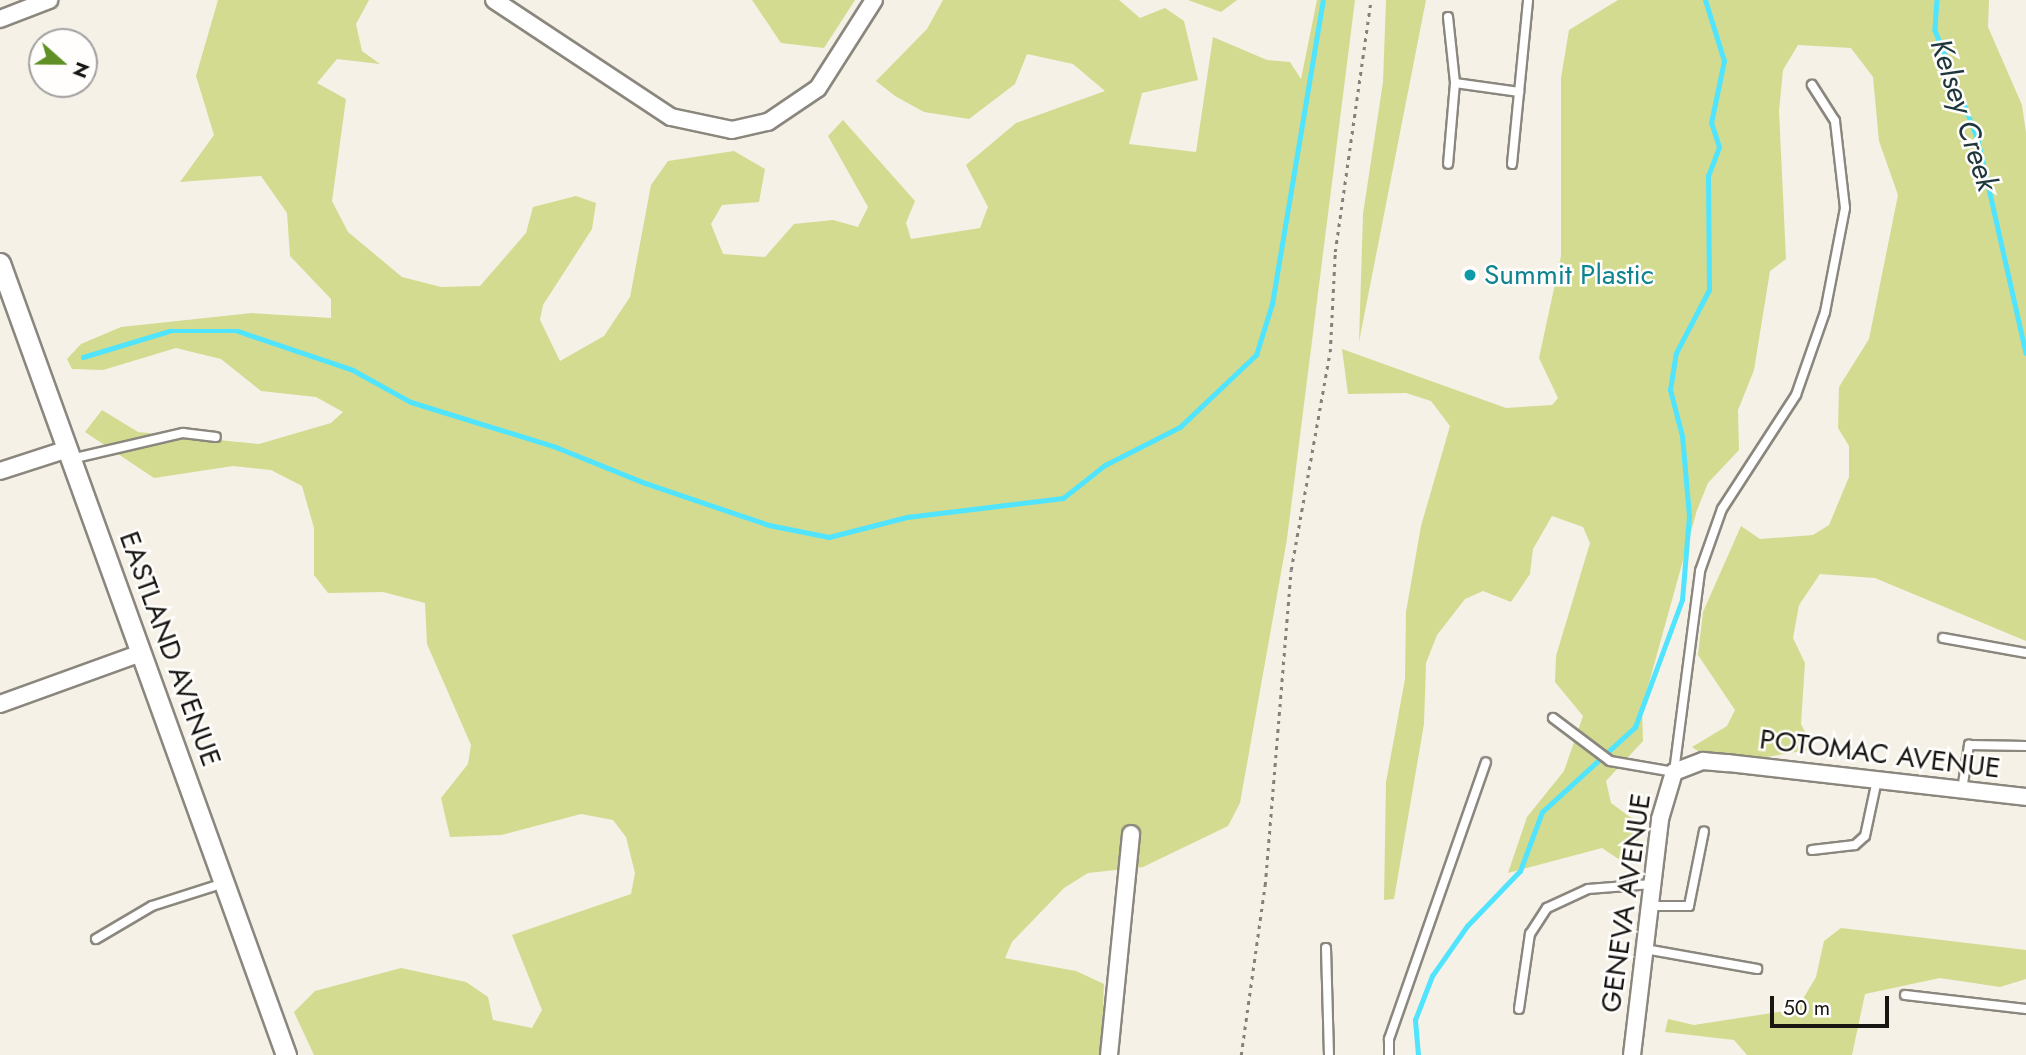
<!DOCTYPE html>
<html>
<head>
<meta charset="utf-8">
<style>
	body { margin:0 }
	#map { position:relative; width:2026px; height:1055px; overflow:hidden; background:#f5f1e7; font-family:Jost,sans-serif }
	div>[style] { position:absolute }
	.green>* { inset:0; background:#d3db90 }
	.stream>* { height:4.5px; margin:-2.25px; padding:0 2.25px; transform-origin:2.25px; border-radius:2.25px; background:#50e4fe }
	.path>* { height:2.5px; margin-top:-1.25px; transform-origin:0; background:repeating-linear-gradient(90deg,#84817b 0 3.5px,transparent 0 8.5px) }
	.roads { filter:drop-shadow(2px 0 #8b877e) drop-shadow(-2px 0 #8b877e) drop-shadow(0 2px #8b877e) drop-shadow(0 -2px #8b877e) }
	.service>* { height:8px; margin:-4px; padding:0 4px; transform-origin:4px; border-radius:4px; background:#fff }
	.minor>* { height:16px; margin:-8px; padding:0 8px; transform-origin:8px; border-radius:8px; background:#fff }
	.tertiary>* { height:19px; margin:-9.5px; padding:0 9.5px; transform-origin:9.5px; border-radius:9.5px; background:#fff }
	.dots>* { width:19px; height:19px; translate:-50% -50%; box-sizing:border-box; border:4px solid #fffefc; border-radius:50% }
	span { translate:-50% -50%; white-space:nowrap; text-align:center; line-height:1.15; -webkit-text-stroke:5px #fffefc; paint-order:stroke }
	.culture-label { font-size:28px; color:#0d838f }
	.left { translate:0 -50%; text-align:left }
	.street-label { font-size:28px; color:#171613 }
	.water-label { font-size:30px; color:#1e373c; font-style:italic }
	.north { position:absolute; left:28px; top:28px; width:70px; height:70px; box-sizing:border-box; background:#fffefc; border:2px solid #a2a19f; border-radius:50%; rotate:111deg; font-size:19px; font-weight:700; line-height:28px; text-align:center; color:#171613 }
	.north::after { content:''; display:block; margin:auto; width:24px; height:32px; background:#5f8f25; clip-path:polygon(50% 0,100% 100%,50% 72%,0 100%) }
	.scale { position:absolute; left:1770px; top:996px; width:119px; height:32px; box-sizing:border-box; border:4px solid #171613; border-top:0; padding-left:9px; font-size:21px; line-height:24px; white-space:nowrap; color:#171613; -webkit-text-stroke:5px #fffefc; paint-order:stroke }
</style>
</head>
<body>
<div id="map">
	<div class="green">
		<i style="clip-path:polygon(218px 0,369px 0,356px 24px,362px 51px,380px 64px,337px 59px,317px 83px,346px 99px,332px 201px,348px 232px,402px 277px,441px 287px,480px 286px,526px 233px,533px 207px,576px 196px,596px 203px,592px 229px,543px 305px,540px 320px,560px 361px,604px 336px,630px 297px,651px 185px,668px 161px,734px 151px,765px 169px,759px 202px,722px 205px,711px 224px,723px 254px,765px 257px,794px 224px,833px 220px,858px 227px,868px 207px,828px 136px,843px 120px,915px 201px,906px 223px,911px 239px,980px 228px,988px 207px,966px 165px,1016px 123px,1105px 91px,1073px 64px,1027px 54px,1015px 84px,969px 119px,924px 112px,895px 96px,876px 81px,927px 29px,943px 0,1119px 0,1140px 18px,1165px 8px,1184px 21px,1198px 80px,1142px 93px,1129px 144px,1196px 152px,1213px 37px,1267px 60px,1290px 62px,1301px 79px,1317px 0,1355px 0,1287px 539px,1240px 803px,1228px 826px,1143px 867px,1088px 873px,1064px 888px,1012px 942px,1005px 958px,1076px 971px,1104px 984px,1101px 1055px,314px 1055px,294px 1012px,315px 991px,401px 968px,466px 982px,488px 997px,493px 1020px,532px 1028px,542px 1010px,512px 935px,631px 894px,635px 873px,626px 837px,613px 820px,581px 814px,501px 835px,450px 837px,441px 798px,468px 764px,471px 745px,427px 644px,425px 603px,383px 592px,328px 593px,314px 575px,314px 528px,302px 486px,271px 470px,233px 466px,154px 478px,85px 432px,102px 410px,138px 432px,259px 444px,331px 423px,343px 412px,316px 397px,261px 391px,221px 359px,176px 348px,103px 370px,72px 369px,67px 359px,81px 344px,121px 327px,252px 313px,331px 318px,331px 299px,290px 256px,287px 213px,261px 176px,180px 182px,214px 135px,196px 76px)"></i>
		<i style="clip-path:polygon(752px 0,855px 0,824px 48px,781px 43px)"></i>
		<i style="clip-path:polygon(1188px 0,1237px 0,1221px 12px)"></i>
		<i style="clip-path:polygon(1386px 0,1426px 0,1359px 342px,1363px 214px,1383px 82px)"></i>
		<i style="clip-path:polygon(1618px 0,1989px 0,1988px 27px,2022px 105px,2026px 133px,2026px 641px,1875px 578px,1820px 574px,1799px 605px,1793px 638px,1805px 663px,1801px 724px,1814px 749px,1761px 758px,1701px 753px,1692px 747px,1727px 726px,1735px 710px,1698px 655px,1703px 612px,1741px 526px,1760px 539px,1813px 535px,1829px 525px,1849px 477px,1849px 446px,1838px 428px,1839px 387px,1869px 339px,1898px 195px,1879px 141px,1873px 77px,1851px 48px,1798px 45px,1783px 70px,1779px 111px,1786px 259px,1770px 271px,1754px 370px,1738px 410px,1739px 450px,1708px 483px,1697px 510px,1642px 708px,1643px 741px,1606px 781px,1611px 803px,1633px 819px,1639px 839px,1623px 862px,1602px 848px,1508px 873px,1527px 817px,1564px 771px,1583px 716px,1555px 682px,1556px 656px,1590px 543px,1583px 527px,1552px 516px,1533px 549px,1530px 574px,1511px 602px,1483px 591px,1465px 599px,1437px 635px,1426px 663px,1424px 724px,1394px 899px,1384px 900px,1386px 782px,1405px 679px,1406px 612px,1421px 526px,1450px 426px,1431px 401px,1406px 393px,1348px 394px,1342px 349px,1506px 408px,1552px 405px,1558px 398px,1539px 358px,1561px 256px,1561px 78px,1569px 30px)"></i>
		<i style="clip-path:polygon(1841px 928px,2026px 950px,2026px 979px,2000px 987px,1940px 978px,1865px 994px,1852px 1055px,1747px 1055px,1734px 1040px,1665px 1032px,1668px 1019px,1694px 1025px,1797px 1009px,1816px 977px,1824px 941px)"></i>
	</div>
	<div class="stream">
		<i style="left:1937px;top:0;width:30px;rotate:94deg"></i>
		<i style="left:1935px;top:30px;width:118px;rotate:68.6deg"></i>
		<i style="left:1978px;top:140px;width:218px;rotate:77.3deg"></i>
		<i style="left:83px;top:357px;width:90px;rotate:-16.8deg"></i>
		<i style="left:169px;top:331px;width:69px"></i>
		<i style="left:238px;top:331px;width:121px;rotate:18.7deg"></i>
		<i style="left:353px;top:370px;width:66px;rotate:28.9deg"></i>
		<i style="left:411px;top:402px;width:152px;rotate:17.2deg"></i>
		<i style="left:556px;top:447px;width:96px;rotate:22deg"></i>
		<i style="left:645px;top:483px;width:131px;rotate:18.7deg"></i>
		<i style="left:769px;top:525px;width:61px;rotate:11.3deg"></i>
		<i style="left:829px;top:537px;width:81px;rotate:-14.4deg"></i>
		<i style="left:907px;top:517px;width:157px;rotate:-6.9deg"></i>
		<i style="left:1063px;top:498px;width:53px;rotate:-38.2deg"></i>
		<i style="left:1105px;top:465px;width:84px;rotate:-26.9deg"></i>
		<i style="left:1180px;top:427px;width:105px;rotate:-43.5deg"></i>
		<i style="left:1256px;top:355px;width:53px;rotate:-72.6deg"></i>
		<i style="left:1272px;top:304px;width:308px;rotate:-80.5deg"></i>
		<i style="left:1418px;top:1055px;width:35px;rotate:-95deg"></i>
		<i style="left:1415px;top:1020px;width:47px;rotate:-68.9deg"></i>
		<i style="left:1432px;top:976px;width:61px;rotate:-55deg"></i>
		<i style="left:1467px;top:926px;width:76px;rotate:-46.1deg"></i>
		<i style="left:1520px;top:871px;width:63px;rotate:-69.6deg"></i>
		<i style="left:1542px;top:812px;width:126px;rotate:-42.4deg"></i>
		<i style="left:1635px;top:727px;width:135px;rotate:-69.7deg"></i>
		<i style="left:1682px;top:600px;width:84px;rotate:-85.2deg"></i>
		<i style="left:1689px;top:516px;width:80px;rotate:-95deg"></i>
		<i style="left:1682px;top:436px;width:48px;rotate:-104.6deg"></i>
		<i style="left:1670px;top:390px;width:37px;rotate:-81deg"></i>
		<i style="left:1676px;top:353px;width:71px;rotate:-62.4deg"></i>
		<i style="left:1709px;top:290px;width:114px;rotate:-90.5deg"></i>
		<i style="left:1708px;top:176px;width:31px;rotate:-69deg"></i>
		<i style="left:1719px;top:147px;width:25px;rotate:-108deg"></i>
		<i style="left:1711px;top:123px;width:63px;rotate:-78.2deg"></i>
		<i style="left:1724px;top:61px;width:64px;rotate:-107.3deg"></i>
	</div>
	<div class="path">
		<i style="left:1241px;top:1055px;width:172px;rotate:-82deg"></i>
		<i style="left:1265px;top:885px;width:316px;rotate:-85.3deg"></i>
		<i style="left:1291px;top:570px;width:221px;rotate:-79.9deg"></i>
		<i style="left:1330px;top:352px;width:100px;rotate:-87.1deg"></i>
		<i style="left:1335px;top:252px;width:255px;rotate:-81.9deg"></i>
	</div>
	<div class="roads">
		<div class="service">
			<i style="left:1448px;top:17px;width:66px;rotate:83.9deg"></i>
			<i style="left:1455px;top:83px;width:81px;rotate:94.9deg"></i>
			<i style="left:1455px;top:83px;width:65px;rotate:8deg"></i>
			<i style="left:1512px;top:164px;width:165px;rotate:-84.4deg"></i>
			<i style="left:71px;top:459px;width:115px;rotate:-13.1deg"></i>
			<i style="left:183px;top:433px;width:33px;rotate:7deg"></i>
			<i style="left:1943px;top:638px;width:84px;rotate:10.2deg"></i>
			<i style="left:1553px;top:718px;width:71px;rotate:37deg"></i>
			<i style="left:1610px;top:761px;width:65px;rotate:9.8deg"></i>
			<i style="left:1674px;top:772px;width:203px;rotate:-82.6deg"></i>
			<i style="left:1700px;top:571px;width:66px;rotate:-70.5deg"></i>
			<i style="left:1722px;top:509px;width:136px;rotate:-57deg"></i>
			<i style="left:1796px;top:395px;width:88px;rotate:-70.7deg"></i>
			<i style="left:1825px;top:312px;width:106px;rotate:-79.1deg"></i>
			<i style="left:1845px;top:208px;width:88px;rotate:-96.6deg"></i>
			<i style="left:1835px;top:121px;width:43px;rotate:-122.6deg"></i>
			<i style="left:1962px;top:790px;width:46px;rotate:-81.2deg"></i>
			<i style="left:1969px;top:745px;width:57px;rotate:1deg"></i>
			<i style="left:1812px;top:850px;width:43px;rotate:-6.6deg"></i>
			<i style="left:1855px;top:845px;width:13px;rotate:-42deg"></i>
			<i style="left:1865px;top:836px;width:57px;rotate:-77.9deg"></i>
			<i style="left:1650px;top:906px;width:39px"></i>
			<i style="left:1689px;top:906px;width:76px;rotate:-78.7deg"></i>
			<i style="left:96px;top:939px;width:65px;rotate:-30.5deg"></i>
			<i style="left:152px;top:906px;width:76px;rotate:-17.7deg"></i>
			<i style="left:1326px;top:948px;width:107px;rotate:88.4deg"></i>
			<i style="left:1645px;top:949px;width:114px;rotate:10.1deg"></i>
			<i style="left:1905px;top:995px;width:122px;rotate:6.6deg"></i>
			<i style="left:1519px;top:1009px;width:76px;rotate:-81.7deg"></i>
			<i style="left:1530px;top:934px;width:31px;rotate:-57deg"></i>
			<i style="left:1547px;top:908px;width:45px;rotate:-24.9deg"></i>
			<i style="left:1588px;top:889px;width:64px;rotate:-4.5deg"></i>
			<i style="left:1389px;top:1055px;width:16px;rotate:-90deg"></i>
			<i style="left:1389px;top:1039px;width:293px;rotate:-70.7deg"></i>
		</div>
		<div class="minor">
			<i style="left:494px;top:0;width:212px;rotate:33.5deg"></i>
			<i style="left:671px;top:117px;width:62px;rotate:12deg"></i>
			<i style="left:732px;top:130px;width:37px;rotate:-13deg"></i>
			<i style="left:768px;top:122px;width:60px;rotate:-34.2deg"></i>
			<i style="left:818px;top:88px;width:104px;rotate:-57.5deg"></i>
			<i style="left:0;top:19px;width:53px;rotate:-21.2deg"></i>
			<i style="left:0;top:471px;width:71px;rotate:-17.9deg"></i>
			<i style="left:0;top:704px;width:150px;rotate:-19.9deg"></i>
			<i style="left:1109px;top:1055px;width:222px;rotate:-84.3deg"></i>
			<i style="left:1632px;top:1055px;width:238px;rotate:-83.2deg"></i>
			<i style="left:1660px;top:819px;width:49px;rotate:-73.4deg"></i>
			<i style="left:1674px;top:772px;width:31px;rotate:-21deg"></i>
			<i style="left:1703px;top:761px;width:25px;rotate:5deg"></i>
			<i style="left:1728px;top:763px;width:300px;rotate:6.5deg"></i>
		</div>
		<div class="tertiary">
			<i style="left:0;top:263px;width:842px;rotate:70.14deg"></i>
		</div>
	</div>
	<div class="dots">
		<i style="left:1470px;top:275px;background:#0f9aa8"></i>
	</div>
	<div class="culture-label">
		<span class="left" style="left:1484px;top:275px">Summit Plastic</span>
	</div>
	<div class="street-label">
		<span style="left:170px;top:649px;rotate:70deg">EASTLAND AVENUE</span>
		<span style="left:1880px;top:754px;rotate:7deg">POTOMAC AVENUE</span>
		<span style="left:1626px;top:903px;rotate:-82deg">GENEVA AVENUE</span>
	</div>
	<div class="water-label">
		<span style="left:1964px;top:115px;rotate:72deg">Kelsey Creek</span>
	</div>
	<div class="north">N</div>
	<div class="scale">50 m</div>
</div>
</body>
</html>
